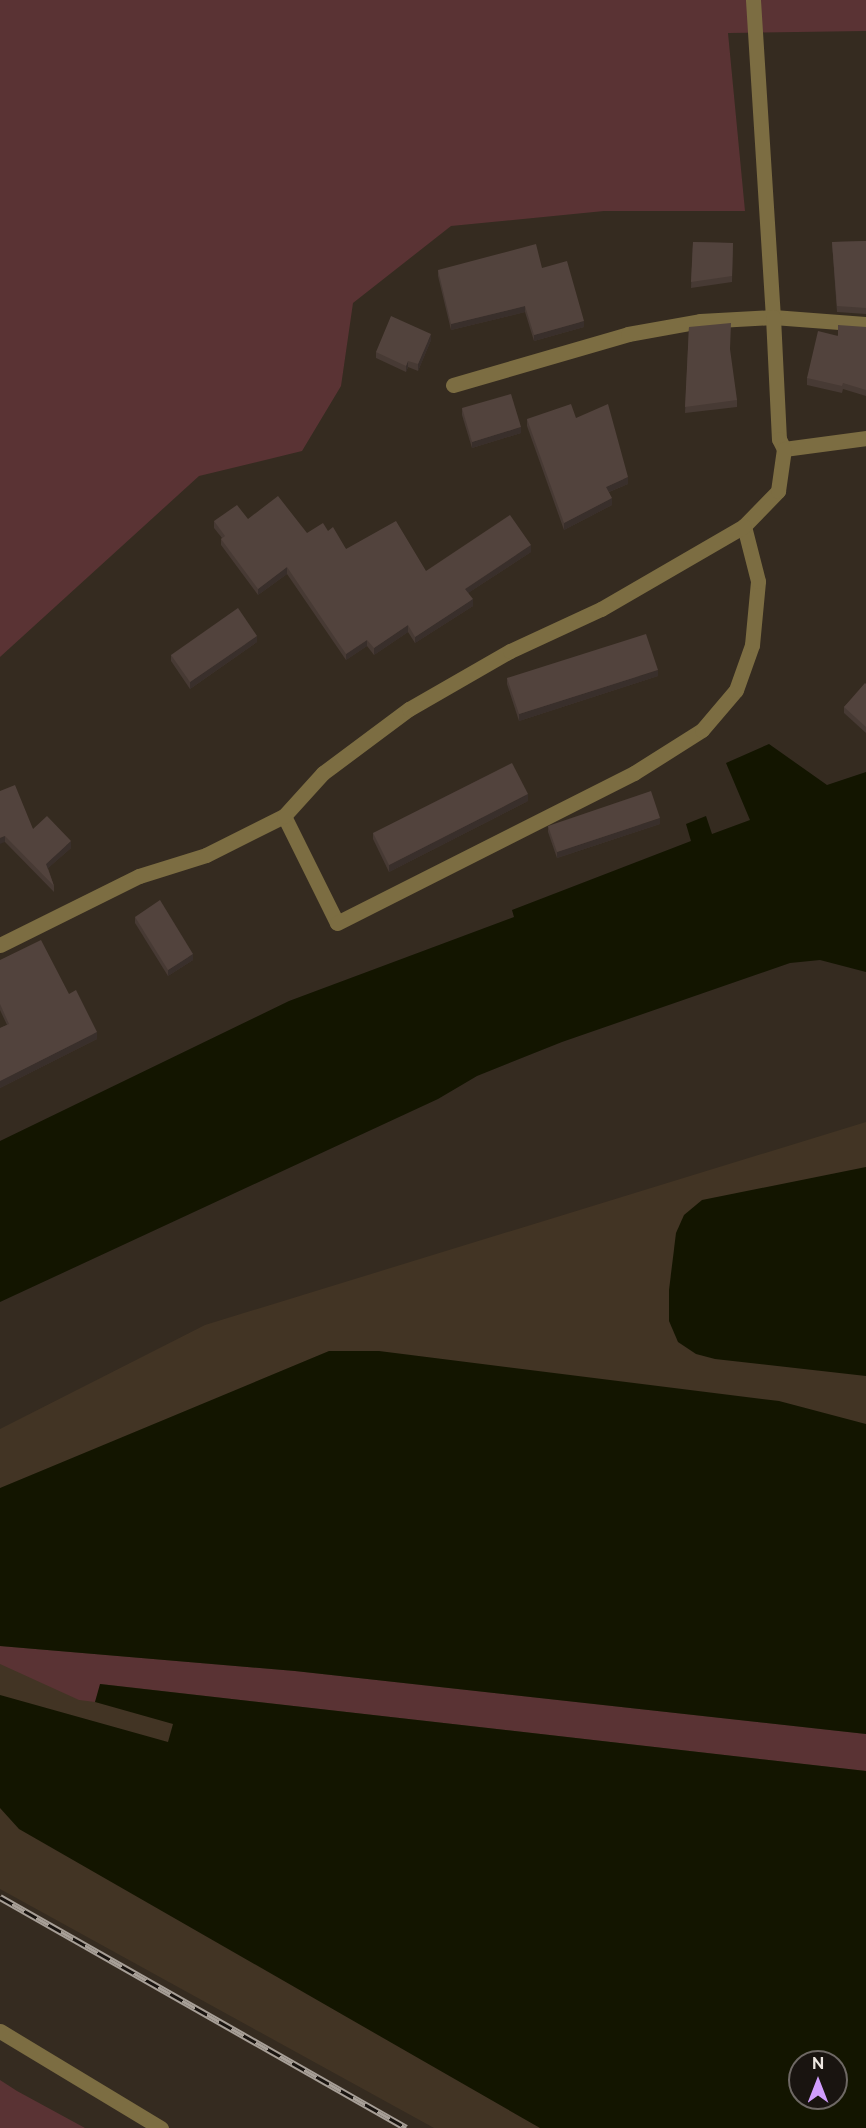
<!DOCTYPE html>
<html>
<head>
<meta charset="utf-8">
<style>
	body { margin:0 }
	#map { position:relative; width:866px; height:2128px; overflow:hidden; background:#352b20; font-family:Raleway,sans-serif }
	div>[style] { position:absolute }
	.built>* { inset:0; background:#423424 }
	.green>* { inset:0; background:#5a3334 }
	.water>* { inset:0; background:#131500 }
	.service>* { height:15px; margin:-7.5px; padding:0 7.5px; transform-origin:7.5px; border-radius:7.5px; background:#7c6d42 }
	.rail>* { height:7px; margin-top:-3.5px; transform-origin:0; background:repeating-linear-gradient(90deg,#191410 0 14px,#a79f97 0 28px); box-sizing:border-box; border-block:2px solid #a79f97 }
	.wall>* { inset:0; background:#473a34 }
	.shaded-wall>* { inset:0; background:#392f2b }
	.building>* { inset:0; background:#52433d }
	span { translate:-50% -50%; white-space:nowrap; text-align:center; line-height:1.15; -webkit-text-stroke:4.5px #191410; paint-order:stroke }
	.north { position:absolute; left:788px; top:2050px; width:60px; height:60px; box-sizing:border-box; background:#191410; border:2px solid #6e6864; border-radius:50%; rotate:0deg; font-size:16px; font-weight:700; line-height:24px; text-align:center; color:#eee7e1 }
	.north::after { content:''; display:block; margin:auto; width:21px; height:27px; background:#d19dfe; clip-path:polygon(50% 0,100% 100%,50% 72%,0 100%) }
</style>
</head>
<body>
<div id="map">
	<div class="built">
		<i style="clip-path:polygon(evenodd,866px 1122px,866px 2128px,434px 2128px,0 1889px,0 1429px,205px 1325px,866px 1122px,800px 2062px,836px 2062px,836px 2098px,800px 2098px,800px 2062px)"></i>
	</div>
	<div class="green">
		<i style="clip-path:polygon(0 0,866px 0,866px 31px,728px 33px,745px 211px,604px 211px,451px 226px,353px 303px,341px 386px,302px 451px,199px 476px,0 657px)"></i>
		<i style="clip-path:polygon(0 1646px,295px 1671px,866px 1734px,866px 1771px,101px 1684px,95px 1702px,79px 1700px,0 1664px)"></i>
		<i style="clip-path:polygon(0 2080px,17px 2091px,85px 2128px,0 2128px)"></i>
	</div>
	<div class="water">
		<i style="clip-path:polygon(769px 744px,827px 785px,866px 772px,866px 972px,820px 960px,790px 963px,562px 1042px,477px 1076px,438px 1099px,0 1302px,0 1141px,289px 1001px,514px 917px,512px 910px,691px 841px,686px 824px,706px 816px,712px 834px,750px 820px,726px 763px)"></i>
		<i style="clip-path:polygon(866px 1167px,866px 1376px,715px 1359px,696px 1354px,678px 1342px,669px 1321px,669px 1290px,676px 1233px,684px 1215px,702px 1200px)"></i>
		<i style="clip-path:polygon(329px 1351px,379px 1351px,779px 1401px,866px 1424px,866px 1734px,295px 1671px,0 1646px,0 1488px)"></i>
		<i style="clip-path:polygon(evenodd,100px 1684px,866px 1771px,866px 2128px,540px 2128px,19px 1829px,0 1808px,0 1695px,168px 1742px,173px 1724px,95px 1702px,100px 1684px,800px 2062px,836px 2062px,836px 2098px,800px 2098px,800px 2062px)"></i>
	</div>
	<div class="service">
		<i style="left:753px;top:0;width:318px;rotate:86.4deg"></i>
		<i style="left:773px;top:317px;width:93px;rotate:4.3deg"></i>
		<i style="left:453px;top:385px;width:182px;rotate:-16.2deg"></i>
		<i style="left:628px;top:334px;width:73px;rotate:-10.2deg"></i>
		<i style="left:700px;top:321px;width:73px;rotate:-3.1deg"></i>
		<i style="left:773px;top:317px;width:122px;rotate:87.2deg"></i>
		<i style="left:779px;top:439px;width:11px;rotate:63deg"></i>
		<i style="left:784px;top:449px;width:83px;rotate:-7.6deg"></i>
		<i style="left:284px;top:816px;width:119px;rotate:63.6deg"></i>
		<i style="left:337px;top:923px;width:333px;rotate:-26.8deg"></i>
		<i style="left:634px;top:773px;width:80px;rotate:-32.3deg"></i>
		<i style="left:702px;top:730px;width:52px;rotate:-49.6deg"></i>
		<i style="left:736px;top:690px;width:48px;rotate:-70.4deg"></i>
		<i style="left:752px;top:645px;width:64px;rotate:-84.6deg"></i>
		<i style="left:758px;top:581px;width:57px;rotate:-104.3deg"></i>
		<i style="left:744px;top:526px;width:49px;rotate:-45.8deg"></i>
		<i style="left:778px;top:491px;width:42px;rotate:-81.9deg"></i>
		<i style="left:0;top:945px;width:155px;rotate:-26.4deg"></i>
		<i style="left:139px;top:876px;width:70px;rotate:-17.4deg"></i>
		<i style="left:206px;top:855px;width:87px;rotate:-26.6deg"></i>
		<i style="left:284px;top:816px;width:58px;rotate:-47.8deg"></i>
		<i style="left:323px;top:773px;width:107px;rotate:-36.7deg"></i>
		<i style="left:409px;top:709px;width:116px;rotate:-29.9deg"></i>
		<i style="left:510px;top:651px;width:100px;rotate:-24.8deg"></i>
		<i style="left:601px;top:609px;width:165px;rotate:-30.1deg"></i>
		<i style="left:0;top:2031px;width:188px;rotate:31.1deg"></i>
	</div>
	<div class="rail">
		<i style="left:0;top:1897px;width:467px;rotate:29.6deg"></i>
	</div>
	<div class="wall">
		<i style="clip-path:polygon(866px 241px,866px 314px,837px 312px,832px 242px)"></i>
		<i style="clip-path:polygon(693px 242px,733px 243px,732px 282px,691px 288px)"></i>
		<i style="clip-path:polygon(542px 268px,584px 327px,534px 341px,525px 312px,451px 330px,438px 276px,438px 270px)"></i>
		<i style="clip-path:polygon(689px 327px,737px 400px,737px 407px,685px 413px)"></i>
		<i style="clip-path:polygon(866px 327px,866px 396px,843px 389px,842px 393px,807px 385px,807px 378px,838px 335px)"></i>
		<i style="clip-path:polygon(431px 340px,418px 371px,408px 367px,406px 372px,376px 358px,376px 352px)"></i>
		<i style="clip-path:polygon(462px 408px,521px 433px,472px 448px,462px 415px)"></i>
		<i style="clip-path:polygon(576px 418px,628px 484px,609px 492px,612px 505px,564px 530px,527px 426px,527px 419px)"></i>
		<i style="clip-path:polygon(248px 519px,307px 533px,328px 531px,346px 549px,426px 571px,531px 552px,468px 593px,473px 606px,415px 643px,408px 632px,374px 655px,367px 646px,346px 660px,287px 574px,258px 595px,221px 545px,221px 539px,222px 538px,214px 528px,214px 521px)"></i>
		<i style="clip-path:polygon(257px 642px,190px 689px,171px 661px,171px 655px)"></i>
		<i style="clip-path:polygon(658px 676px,519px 721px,507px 684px,507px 678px)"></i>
		<i style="clip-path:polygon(866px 684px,866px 733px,844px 713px,844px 707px)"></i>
		<i style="clip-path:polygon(0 791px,33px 829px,71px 848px,48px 868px,54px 886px,54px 892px,5px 842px)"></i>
		<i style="clip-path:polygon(528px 801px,389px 872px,373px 839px,373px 833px)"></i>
		<i style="clip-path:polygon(660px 824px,557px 858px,548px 832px,548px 826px)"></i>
		<i style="clip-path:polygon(135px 917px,193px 960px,168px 976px,135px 923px)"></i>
		<i style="clip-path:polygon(0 960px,69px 994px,97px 1039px,0 1088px,0 1028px,7px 1025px,0 1010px)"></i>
	</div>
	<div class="shaded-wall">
		<i style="clip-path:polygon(525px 306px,525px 312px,451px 330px,451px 324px)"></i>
		<i style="clip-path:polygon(584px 321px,584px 327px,534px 341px,534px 335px)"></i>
		<i style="clip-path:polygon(431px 334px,431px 340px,418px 371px,418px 364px)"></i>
		<i style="clip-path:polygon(408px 361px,408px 367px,406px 372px,406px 366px)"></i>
		<i style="clip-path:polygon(521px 427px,521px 433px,472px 448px,472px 442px)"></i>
		<i style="clip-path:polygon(628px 477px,628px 484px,606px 493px,606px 487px)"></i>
		<i style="clip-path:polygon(612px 498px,612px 505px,564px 530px,564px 523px)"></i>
		<i style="clip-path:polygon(531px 545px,531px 552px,465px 595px,465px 589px)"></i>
		<i style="clip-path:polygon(287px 567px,287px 574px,258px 595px,258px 589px)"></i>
		<i style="clip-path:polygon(473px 599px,473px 606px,415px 643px,415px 637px)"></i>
		<i style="clip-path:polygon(408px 625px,408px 632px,374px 655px,374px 648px)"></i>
		<i style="clip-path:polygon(257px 636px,257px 642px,190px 689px,190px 682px)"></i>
		<i style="clip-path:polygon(367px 640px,367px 646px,346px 660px,346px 654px)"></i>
		<i style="clip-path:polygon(658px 670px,658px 676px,519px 721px,519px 714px)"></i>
		<i style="clip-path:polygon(528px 794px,528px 801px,389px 872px,389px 865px)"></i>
		<i style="clip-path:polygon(660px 818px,660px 824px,557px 858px,557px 852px)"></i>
		<i style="clip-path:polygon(5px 836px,5px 842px,0 844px,0 838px)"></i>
		<i style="clip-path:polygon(71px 841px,71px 848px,46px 870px,46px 864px)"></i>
		<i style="clip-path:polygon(193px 954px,193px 960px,168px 976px,168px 970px)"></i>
		<i style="clip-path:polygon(97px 1032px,97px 1039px,0 1088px,0 1081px)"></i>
	</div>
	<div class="building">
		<i style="clip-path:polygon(866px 241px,866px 308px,837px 306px,832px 242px)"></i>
		<i style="clip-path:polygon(693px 242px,733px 243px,732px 276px,691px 282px)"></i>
		<i style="clip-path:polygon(536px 244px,542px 268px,567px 261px,584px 321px,534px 335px,525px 306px,451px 324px,438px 270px)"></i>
		<i style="clip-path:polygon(391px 316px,431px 334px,418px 364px,408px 361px,406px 366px,376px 352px)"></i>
		<i style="clip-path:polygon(731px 323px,730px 349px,737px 400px,685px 407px,689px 327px)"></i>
		<i style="clip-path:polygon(838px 325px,866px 327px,866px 390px,843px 383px,842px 386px,807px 378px,818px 331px,838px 336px)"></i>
		<i style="clip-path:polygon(511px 394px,521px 427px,472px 442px,462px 408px)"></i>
		<i style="clip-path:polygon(571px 404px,576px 418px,608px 404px,628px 477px,606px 487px,612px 498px,564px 523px,527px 419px)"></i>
		<i style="clip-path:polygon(278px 496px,307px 533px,323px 523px,328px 531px,333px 527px,346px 549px,396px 521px,426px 571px,510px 515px,531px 545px,465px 589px,473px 599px,415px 637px,408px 625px,374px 648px,367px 640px,346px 654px,287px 567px,258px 589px,221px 539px,225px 536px,214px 521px,237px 505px,248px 519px)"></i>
		<i style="clip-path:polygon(238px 608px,257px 636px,190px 682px,171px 655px)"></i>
		<i style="clip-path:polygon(646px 634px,658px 670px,519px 714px,507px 678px)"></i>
		<i style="clip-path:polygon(865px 683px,866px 684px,866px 727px,844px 707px)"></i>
		<i style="clip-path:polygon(512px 763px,528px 794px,389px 865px,373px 833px)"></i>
		<i style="clip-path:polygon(15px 785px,33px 829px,47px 816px,71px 841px,46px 864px,54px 886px,5px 836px,0 838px,0 791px)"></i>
		<i style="clip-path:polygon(651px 791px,660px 818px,557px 852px,548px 826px)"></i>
		<i style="clip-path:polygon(160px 900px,193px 954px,168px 970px,135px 917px)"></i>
		<i style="clip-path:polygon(41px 940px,69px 994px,76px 990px,97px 1032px,0 1081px,0 1028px,9px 1024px,0 1004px,0 960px)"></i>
	</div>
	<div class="north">N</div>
</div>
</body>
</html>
